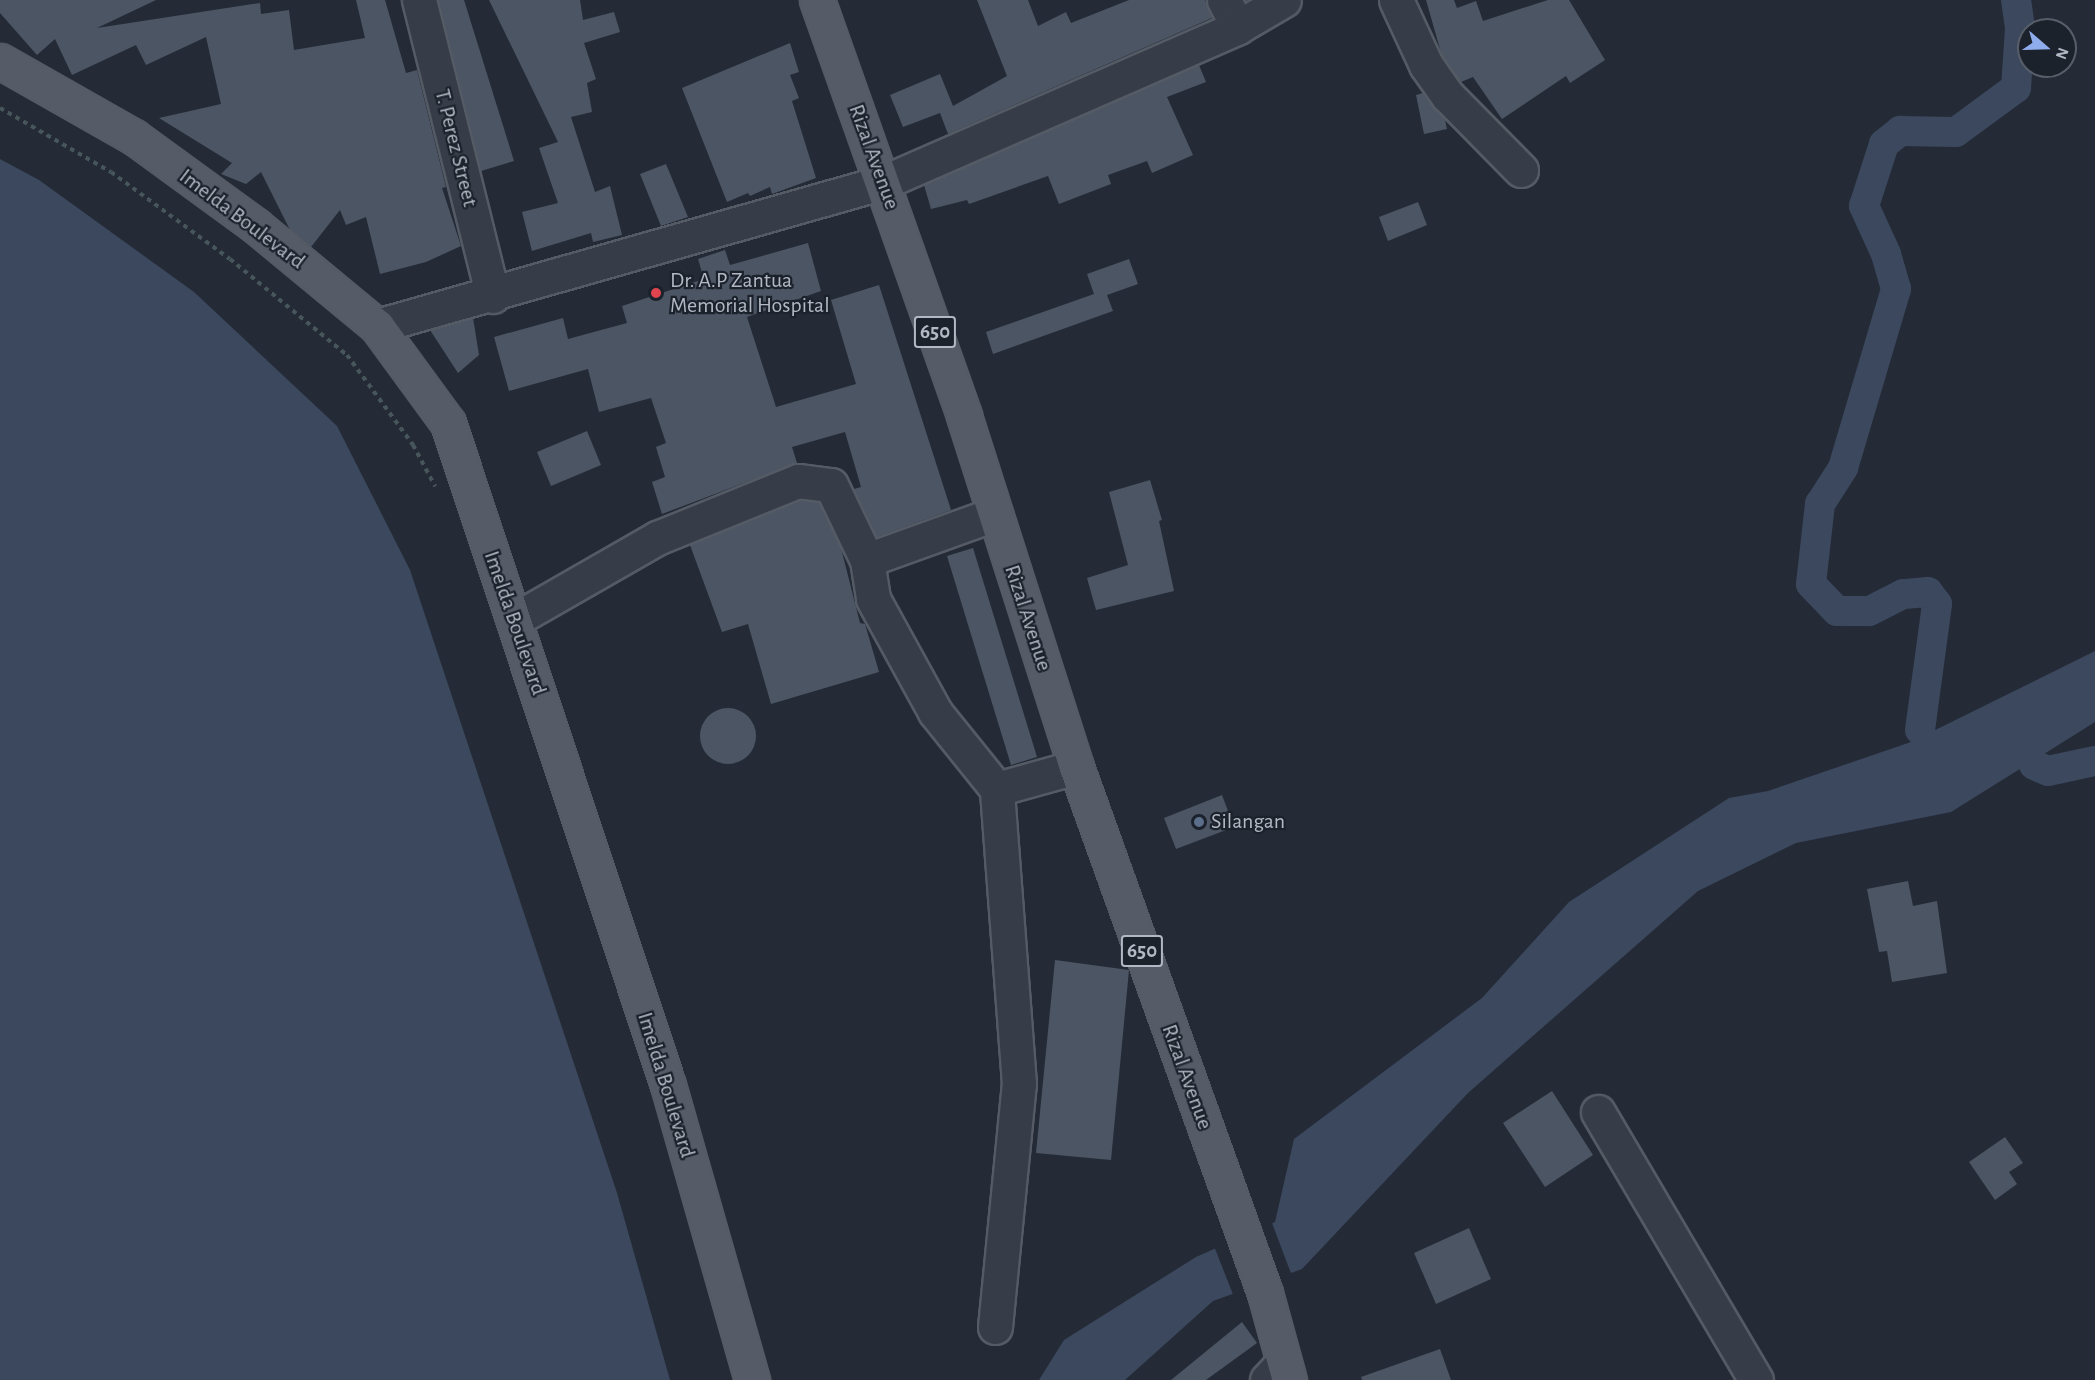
<!DOCTYPE html>
<html>
<head>
<meta charset="utf-8">
<style>
	body { margin:0 }
	#map { position:relative; width:2095px; height:1380px; overflow:hidden; background:#242b37; font-family:"Alegreya Sans",sans-serif }
	div>[style] { position:absolute }
	.water>* { inset:0; background:#3b485e }
	.pier>* { inset:0; background:#242b37 }
	.canal>* { height:30px; margin:-15px; padding:0 15px; transform-origin:15px; border-radius:15px; background:#3b485e }
	.building>* { inset:0; background:#4c5563 }
	.round { border-radius:50% }
	.path>* { height:4px; margin-top:-2px; transform-origin:0; background:repeating-linear-gradient(90deg,#47565a 0 4.5px,transparent 0 9px) }
	.roads { filter:drop-shadow(2px 0 #555b65) drop-shadow(-2px 0 #555b65) drop-shadow(0 2px #555b65) drop-shadow(0 -2px #555b65) }
	.minor>* { height:33px; margin:-16.5px; padding:0 16.5px; transform-origin:16.5px; border-radius:16.5px; background:#373d48 }
	.major>* { height:33px; margin:-16.5px; padding:0 16.5px; transform-origin:16.5px; border-radius:16.5px; background:#555c68 }
	.dots>* { width:16px; height:16px; translate:-50% -50%; box-sizing:border-box; border:3px solid #1c222c; border-radius:50% }
	span { translate:-50% -50%; white-space:nowrap; text-align:center; line-height:1.15; -webkit-text-stroke:4.5px #1c222c; paint-order:stroke }
	.shield-label span { padding:2px 4px; background:#1c222c; border:2px solid; border-radius:4px; -webkit-text-stroke-width:0 }
	.shield-label { font-size:21px; color:#b2b8c4; font-weight:700 }
	.street-label { font-size:22px; color:#b2b8c4 }
	.poi-label { font-size:22px; color:#b2b8c4 }
	.left { translate:0 -50%; text-align:left }
	.north { position:absolute; left:2017px; top:18px; width:60px; height:60px; box-sizing:border-box; background:#1c222c; border:2px solid #585e69; border-radius:50%; rotate:110deg; font-size:16px; font-weight:700; line-height:24px; text-align:center; color:#b2b8c4 }
	.north::after { content:''; display:block; margin:auto; width:21px; height:27px; background:#8fadec; clip-path:polygon(50% 0,100% 100%,50% 72%,0 100%) }
</style>
</head>
<body>
<div id="map">
	<div class="water">
		<i style="clip-path:polygon(0 159px,39px 180px,194px 292px,337px 426px,410px 570px,617px 1193px,670px 1380px,0 1380px)"></i>
		<i style="clip-path:polygon(2095px 651px,2095px 722px,1951px 812px,1796px 843px,1698px 891px,1468px 1093px,1302px 1269px,1213px 1301px,1125px 1380px,1039px 1380px,1064px 1340px,1196px 1257px,1275px 1222px,1294px 1139px,1482px 998px,1569px 902px,1729px 798px,1768px 791px,1911px 742px)"></i>
	</div>
	<div class="pier">
		<i style="clip-path:polygon(1272px 1223px,1292px 1276px,1234px 1297px,1214px 1246px)"></i>
	</div>
	<div class="canal">
		<i style="left:1920px;top:730px;width:127px;rotate:-82.3deg"></i>
		<i style="left:1937px;top:604px;width:15px;rotate:-127deg"></i>
		<i style="left:1928px;top:592px;width:25px;rotate:175deg"></i>
		<i style="left:1903px;top:594px;width:38px;rotate:153deg"></i>
		<i style="left:1869px;top:611px;width:32px;rotate:180deg"></i>
		<i style="left:1837px;top:611px;width:37px;rotate:-134deg"></i>
		<i style="left:1811px;top:584px;width:81px;rotate:-83.6deg"></i>
		<i style="left:1820px;top:504px;width:43px;rotate:-57.4deg"></i>
		<i style="left:1843px;top:468px;width:187px;rotate:-73.5deg"></i>
		<i style="left:1896px;top:289px;width:36px;rotate:-106deg"></i>
		<i style="left:1886px;top:254px;width:53px;rotate:-114.6deg"></i>
		<i style="left:1864px;top:206px;width:65px;rotate:-72.1deg"></i>
		<i style="left:1884px;top:144px;width:21px;rotate:-39deg"></i>
		<i style="left:1900px;top:131px;width:56px;rotate:1deg"></i>
		<i style="left:1956px;top:132px;width:74px;rotate:-36.3deg"></i>
		<i style="left:2016px;top:88px;width:60px;rotate:-86.2deg"></i>
		<i style="left:2020px;top:28px;width:28px;rotate:-98deg"></i>
		<i style="left:2034px;top:765px;width:15px;rotate:23deg"></i>
		<i style="left:2048px;top:771px;width:48px;rotate:-12deg"></i>
	</div>
	<div class="building">
		<i style="clip-path:polygon(0 0,156px 0,97px 28px,260px 3px,261px 14px,289px 10px,294px 50px,365px 38px,356px 0,385px 0,406px 73px,417px 70px,446px 187px,442px 188px,461px 246px,426px 262px,380px 274px,366px 217px,346px 225px,340px 210px,311px 247px,290px 230px,261px 172px,246px 184px,221px 174px,232px 163px,159px 118px,221px 104px,206px 37px,146px 65px,136px 45px,72px 75px,55px 39px,37px 55px,0 13px)"></i>
		<i style="clip-path:polygon(438px 0,464px 0,514px 161px,481px 171px)"></i>
		<i style="clip-path:polygon(489px 0,580px 0,583px 20px,614px 12px,620px 32px,584px 43px,596px 79px,587px 83px,592px 112px,571px 117px,595px 192px,610px 186px,622px 235px,593px 242px,591px 233px,532px 251px,522px 212px,558px 203px,539px 148px,558px 142px)"></i>
		<i style="clip-path:polygon(977px 0,1028px 0,1038px 26px,1066px 12px,1071px 23px,1129px 0,1205px 0,1212px 18px,948px 134px,940px 113px,903px 127px,890px 95px,940px 74px,953px 106px,1007px 76px)"></i>
		<i style="clip-path:polygon(1426px 0,1454px 0,1457px 8px,1476px 1px,1483px 21px,1548px 0,1569px 0,1605px 60px,1570px 83px,1566px 76px,1502px 119px,1473px 77px,1461px 82px,1442px 56px)"></i>
		<i style="clip-path:polygon(790px 43px,799px 72px,790px 75px,799px 98px,792px 101px,816px 178px,772px 194px,770px 187px,750px 196px,748px 193px,727px 202px,682px 88px)"></i>
		<i style="clip-path:polygon(1199px 65px,1206px 82px,1167px 97px,1193px 155px,1152px 173px,1147px 161px,1108px 175px,1111px 184px,1059px 204px,1048px 176px,969px 204px,967px 200px,931px 209px,924px 185px)"></i>
		<i style="clip-path:polygon(1423px 93px,1445px 120px,1447px 129px,1424px 134px,1416px 95px)"></i>
		<i style="clip-path:polygon(666px 164px,688px 217px,661px 226px,640px 174px)"></i>
		<i style="clip-path:polygon(1418px 202px,1427px 225px,1388px 241px,1379px 217px)"></i>
		<i style="clip-path:polygon(808px 243px,821px 291px,747px 317px,776px 407px,856px 384px,831px 300px,879px 285px,951px 510px,877px 537px,854px 489px,861px 487px,845px 432px,792px 447px,797px 463px,662px 514px,652px 482px,665px 477px,656px 447px,666px 443px,651px 398px,599px 412px,588px 369px,509px 391px,494px 337px,563px 318px,568px 339px,627px 323px,622px 306px,704px 279px,698px 259px,725px 250px,730px 265px)"></i>
		<i style="clip-path:polygon(1129px 259px,1138px 284px,1107px 295px,1113px 311px,993px 354px,986px 332px,1094px 294px,1087px 274px)"></i>
		<i style="clip-path:polygon(473px 318px,479px 355px,458px 373px,430px 330px)"></i>
		<i style="clip-path:polygon(587px 431px,601px 465px,551px 486px,537px 452px)"></i>
		<i style="clip-path:polygon(1150px 480px,1162px 520px,1159px 521px,1174px 591px,1096px 610px,1087px 578px,1128px 565px,1109px 492px)"></i>
		<i style="clip-path:polygon(801px 500px,819px 502px,841px 548px,860px 623px,865px 624px,879px 672px,771px 704px,748px 624px,722px 632px,690px 545px)"></i>
		<i style="clip-path:polygon(973px 548px,1037px 757px,1011px 765px,947px 556px)"></i>
		<i class="round" style="left:700px;top:708px;width:56px;height:56px"></i>
		<i style="clip-path:polygon(1222px 795px,1234px 827px,1176px 849px,1164px 818px)"></i>
		<i style="clip-path:polygon(1908px 881px,1913px 906px,1937px 901px,1947px 973px,1892px 982px,1887px 951px,1879px 952px,1867px 889px)"></i>
		<i style="clip-path:polygon(1055px 960px,1129px 970px,1111px 1160px,1036px 1153px)"></i>
		<i style="clip-path:polygon(1552px 1091px,1593px 1155px,1545px 1187px,1503px 1123px)"></i>
		<i style="clip-path:polygon(2005px 1137px,2023px 1163px,2009px 1172px,2017px 1184px,1995px 1200px,1969px 1162px)"></i>
		<i style="clip-path:polygon(1469px 1228px,1491px 1279px,1436px 1304px,1414px 1253px)"></i>
		<i style="clip-path:polygon(1242px 1322px,1257px 1343px,1206px 1380px,1171px 1380px)"></i>
		<i style="clip-path:polygon(1440px 1349px,1451px 1380px,1362px 1380px,1361px 1377px)"></i>
	</div>
	<div class="path">
		<i style="left:0;top:108px;width:128px;rotate:30deg"></i>
		<i style="left:111px;top:172px;width:147px;rotate:36.2deg"></i>
		<i style="left:230px;top:259px;width:151px;rotate:39.4deg"></i>
		<i style="left:347px;top:355px;width:112px;rotate:53.7deg"></i>
		<i style="left:413px;top:445px;width:47px;rotate:61.8deg"></i>
	</div>
	<div class="roads">
		<div class="minor">
			<i style="left:419px;top:0;width:305px;rotate:76deg"></i>
			<i style="left:1224px;top:0;width:30px;rotate:63deg"></i>
			<i style="left:1396px;top:0;width:72px;rotate:65.2deg"></i>
			<i style="left:1426px;top:65px;width:38px;rotate:55deg"></i>
			<i style="left:1448px;top:96px;width:104px;rotate:45.4deg"></i>
			<i style="left:377px;top:326px;width:527px;rotate:-15.86deg"></i>
			<i style="left:884px;top:182px;width:386px;rotate:-23.6deg"></i>
			<i style="left:1238px;top:27px;width:53px;rotate:-30.4deg"></i>
			<i style="left:867px;top:560px;width:136px;rotate:-19.8deg"></i>
			<i style="left:514px;top:620px;width:165px;rotate:-29.8deg"></i>
			<i style="left:657px;top:538px;width:152px;rotate:-22deg"></i>
			<i style="left:798px;top:481px;width:33px;rotate:7deg"></i>
			<i style="left:831px;top:485px;width:83px;rotate:64.4deg"></i>
			<i style="left:867px;top:560px;width:39px;rotate:81deg"></i>
			<i style="left:873px;top:599px;width:129px;rotate:61.2deg"></i>
			<i style="left:935px;top:712px;width:99px;rotate:51.2deg"></i>
			<i style="left:1598px;top:1112px;width:311px;rotate:59.5deg"></i>
			<i style="left:995px;top:1327px;width:244px;rotate:-84.4deg"></i>
			<i style="left:1019px;top:1084px;width:296px;rotate:-94.3deg"></i>
			<i style="left:997px;top:789px;width:82px;rotate:-15.6deg"></i>
			<i style="left:1267px;top:1380px;width:23px;rotate:-47deg"></i>
		</div>
		<div class="major">
			<i style="left:817px;top:0;width:441px;rotate:70.5deg"></i>
			<i style="left:964px;top:416px;width:368px;rotate:72.3deg"></i>
			<i style="left:1076px;top:767px;width:559px;rotate:70.24deg"></i>
			<i style="left:1265px;top:1293px;width:90px;rotate:74.6deg"></i>
			<i style="left:0;top:61px;width:154px;rotate:29.6deg"></i>
			<i style="left:134px;top:137px;width:151px;rotate:36.1deg"></i>
			<i style="left:256px;top:226px;width:157px;rotate:39.6deg"></i>
			<i style="left:377px;top:326px;width:120px;rotate:53.8deg"></i>
			<i style="left:448px;top:423px;width:698px;rotate:71.62deg"></i>
			<i style="left:668px;top:1085px;width:307px;rotate:74.1deg"></i>
		</div>
	</div>
	<div class="dots">
		<i style="left:656px;top:293px;background:#e0444e"></i>
		<i style="left:1199px;top:822px;background:#5c6f8a"></i>
	</div>
	<div class="shield-label">
		<span style="left:935px;top:332px">650</span>
		<span style="left:1142px;top:951px">650</span>
	</div>
	<div class="street-label">
		<span style="left:456px;top:148px;rotate:76deg">T. Perez Street</span>
		<span style="left:874px;top:157px;rotate:70deg">Rizal Avenue</span>
		<span style="left:242px;top:219px;rotate:37deg">Imelda Boulevard</span>
		<span style="left:1028px;top:618px;rotate:72deg">Rizal Avenue</span>
		<span style="left:515px;top:623px;rotate:71deg">Imelda Boulevard</span>
		<span style="left:1187px;top:1077px;rotate:70deg">Rizal Avenue</span>
		<span style="left:666px;top:1085px;rotate:73deg">Imelda Boulevard</span>
	</div>
	<div class="poi-label">
		<span class="left" style="left:670px;top:293px">Dr. A.P Zantua<br>Memorial Hospital</span>
		<span class="left" style="left:1211px;top:822px">Silangan</span>
	</div>
	<div class="north">N</div>
</div>
</body>
</html>
